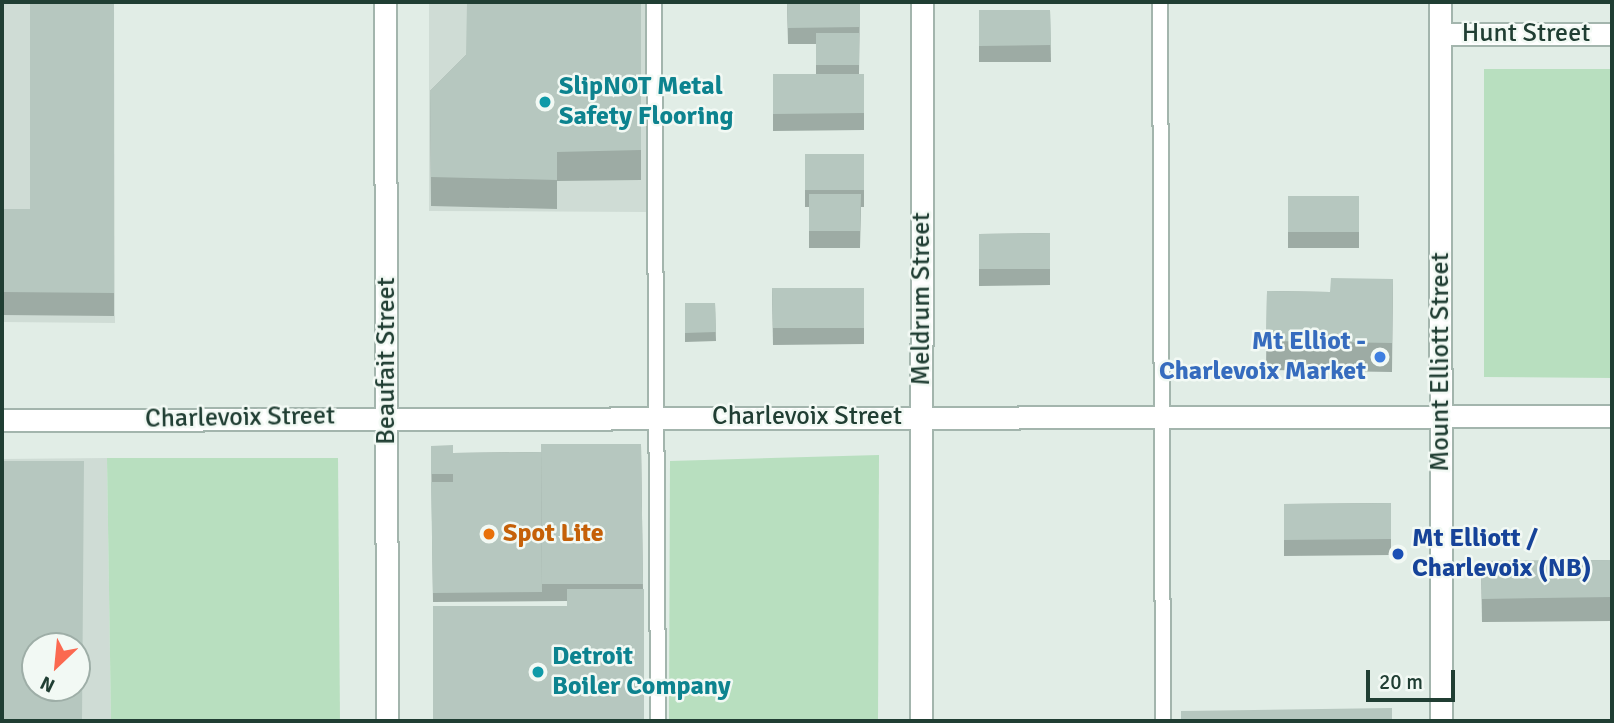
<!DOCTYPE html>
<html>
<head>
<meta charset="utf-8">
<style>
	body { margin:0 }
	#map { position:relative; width:1614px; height:723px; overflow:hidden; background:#e1ede6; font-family:Signika,sans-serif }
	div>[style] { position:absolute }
	.built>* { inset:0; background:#cfdcd5 }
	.green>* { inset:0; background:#b8dfbf }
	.roads { filter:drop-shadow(2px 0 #a3b5ad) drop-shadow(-2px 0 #a3b5ad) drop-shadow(0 2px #a3b5ad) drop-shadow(0 -2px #a3b5ad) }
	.service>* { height:14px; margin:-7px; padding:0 7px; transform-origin:7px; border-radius:7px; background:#fff }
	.minor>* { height:21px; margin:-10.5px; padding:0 10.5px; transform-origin:10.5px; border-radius:10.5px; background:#fff }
	.tertiary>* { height:21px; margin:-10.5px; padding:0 10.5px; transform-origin:10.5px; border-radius:10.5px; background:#fff }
	.secondary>* { height:21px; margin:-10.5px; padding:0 10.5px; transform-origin:10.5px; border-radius:10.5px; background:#fff }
	.wall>* { inset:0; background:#9daba4 }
	.building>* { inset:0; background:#b6c7bf }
	.dots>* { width:19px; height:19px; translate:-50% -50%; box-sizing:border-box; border:4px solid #f2f9f4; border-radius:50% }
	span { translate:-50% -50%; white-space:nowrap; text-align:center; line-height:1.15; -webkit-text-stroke:5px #f2f9f4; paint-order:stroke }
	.street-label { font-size:26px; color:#203e33 }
	.culture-label { font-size:26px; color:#0d838f; font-weight:700 }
	.left { translate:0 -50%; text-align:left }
	.shop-label { font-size:26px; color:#366cbe; font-weight:700 }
	.right { translate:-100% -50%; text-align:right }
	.food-label { font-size:26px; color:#c56008; font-weight:700 }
	.transit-label { font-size:26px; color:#164399; font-weight:700 }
	.frame { position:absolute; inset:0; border:4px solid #203e33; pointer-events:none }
	.north { position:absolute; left:21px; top:632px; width:70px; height:70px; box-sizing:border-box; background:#f2f9f4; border:2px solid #9eaea7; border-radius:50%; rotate:206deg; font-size:19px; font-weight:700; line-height:28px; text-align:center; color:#203e33 }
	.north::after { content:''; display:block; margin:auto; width:24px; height:32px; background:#fb6950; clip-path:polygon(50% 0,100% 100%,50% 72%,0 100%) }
	.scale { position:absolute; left:1366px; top:670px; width:89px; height:32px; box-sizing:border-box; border:4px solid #203e33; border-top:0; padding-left:9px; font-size:21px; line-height:24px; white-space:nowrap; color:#203e33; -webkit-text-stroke:5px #f2f9f4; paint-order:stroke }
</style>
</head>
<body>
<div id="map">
	<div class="built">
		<i style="clip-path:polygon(2px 2px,114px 2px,115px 323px,2px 322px)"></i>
		<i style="clip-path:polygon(429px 2px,646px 2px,646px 212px,429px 211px)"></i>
		<i style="clip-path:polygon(evenodd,107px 458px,111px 721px,2px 721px,2px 459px,107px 458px,35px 646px,77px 646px,77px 688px,35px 688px,35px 646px)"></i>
	</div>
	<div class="green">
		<i style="clip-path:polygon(1484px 69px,1612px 69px,1612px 378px,1484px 377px)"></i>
		<i style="clip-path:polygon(879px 455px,878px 721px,669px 721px,670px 461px)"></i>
		<i style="clip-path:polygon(338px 458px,340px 721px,111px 721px,107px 458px)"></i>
	</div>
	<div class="roads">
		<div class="service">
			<i style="left:654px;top:2px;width:719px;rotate:89.68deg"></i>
			<i style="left:1160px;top:2px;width:719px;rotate:89.76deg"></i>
		</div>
		<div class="minor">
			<i style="left:385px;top:2px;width:719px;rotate:89.84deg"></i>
			<i style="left:1440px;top:34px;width:172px"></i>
			<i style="left:921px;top:721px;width:719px;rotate:-89.92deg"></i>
		</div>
		<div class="tertiary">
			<i style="left:2px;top:420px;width:1610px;rotate:-0.14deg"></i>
		</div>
		<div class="secondary">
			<i style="left:1440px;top:2px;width:719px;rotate:89.92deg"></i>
		</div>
	</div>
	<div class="wall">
		<i style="clip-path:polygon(114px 2px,114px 316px,2px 315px,2px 209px,30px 209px)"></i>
		<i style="clip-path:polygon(641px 2px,641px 180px,557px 181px,557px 209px,431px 206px,430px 91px,466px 55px)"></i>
		<i style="clip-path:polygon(787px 2px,860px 2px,859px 74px,864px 74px,864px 130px,773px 131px,773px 74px,816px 74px,816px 44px,788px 44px)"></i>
		<i style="clip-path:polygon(979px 10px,1050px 10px,1051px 62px,979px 62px)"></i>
		<i style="clip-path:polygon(805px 154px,864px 154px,864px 207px,861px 207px,860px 248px,809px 248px,809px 207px,805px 207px)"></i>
		<i style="clip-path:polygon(1288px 196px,1359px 196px,1359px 248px,1288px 248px)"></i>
		<i style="clip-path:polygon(1050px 233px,1050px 285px,979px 286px,979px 234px)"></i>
		<i style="clip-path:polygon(1393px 279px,1392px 372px,1266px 370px,1267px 291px,1330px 292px)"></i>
		<i style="clip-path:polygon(772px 288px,864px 288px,864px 344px,773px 345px)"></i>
		<i style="clip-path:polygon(685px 303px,715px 303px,716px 341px,685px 342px)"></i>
		<i style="clip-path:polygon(641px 444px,643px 589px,567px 606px,567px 601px,433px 602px,431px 446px,453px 453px,541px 452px)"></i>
		<i style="clip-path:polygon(1391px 503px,1391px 555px,1284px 556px,1284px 504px)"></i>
		<i style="clip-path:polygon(1612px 560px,1612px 621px,1482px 622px,1481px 561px)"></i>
	</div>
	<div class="building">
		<i style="clip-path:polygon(30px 2px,114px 2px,114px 293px,2px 292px,2px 209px,30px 209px)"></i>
		<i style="clip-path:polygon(467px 2px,641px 2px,641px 150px,557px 152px,557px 180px,431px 177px,430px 91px,466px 55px)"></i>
		<i style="clip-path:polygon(787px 2px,860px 2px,860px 27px,788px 28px)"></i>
		<i style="clip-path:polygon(979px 10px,1050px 10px,1051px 45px,979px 46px)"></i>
		<i style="clip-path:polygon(816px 33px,859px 33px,859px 65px,816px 65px)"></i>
		<i style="clip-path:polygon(773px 74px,864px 74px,864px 113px,773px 114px)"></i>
		<i style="clip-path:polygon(805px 154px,864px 154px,864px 190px,805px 190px)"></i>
		<i style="clip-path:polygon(809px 194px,861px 194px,860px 231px,809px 231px)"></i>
		<i style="clip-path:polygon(1288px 196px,1359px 196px,1359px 232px,1288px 232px)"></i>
		<i style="clip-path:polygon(1050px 233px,1050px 269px,979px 269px,979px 234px)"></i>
		<i style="clip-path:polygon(1331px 278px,1393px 279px,1392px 343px,1266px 341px,1267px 291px,1330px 292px)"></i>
		<i style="clip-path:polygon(772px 288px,864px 288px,864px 328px,773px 328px)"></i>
		<i style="clip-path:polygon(685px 303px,715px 303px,716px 332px,685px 333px)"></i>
		<i style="clip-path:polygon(541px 444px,641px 444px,643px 584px,542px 584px)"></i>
		<i style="clip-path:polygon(453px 445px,453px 474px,431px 474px,431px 446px)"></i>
		<i style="clip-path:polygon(541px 452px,542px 592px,433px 593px,431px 482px,453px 482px,453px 453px)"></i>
		<i style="clip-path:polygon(evenodd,2px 461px,84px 461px,82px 721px,2px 721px,2px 461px,35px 646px,77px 646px,77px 688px,35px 688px,35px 646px)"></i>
		<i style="clip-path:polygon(1391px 503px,1391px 539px,1284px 540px,1284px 504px)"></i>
		<i style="clip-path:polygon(1612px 560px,1612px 597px,1482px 599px,1481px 561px)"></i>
		<i style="clip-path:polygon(567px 589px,644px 589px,644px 721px,433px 721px,433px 606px,567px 606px)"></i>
		<i style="clip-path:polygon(1392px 708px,1392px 721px,1181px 721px,1181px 711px)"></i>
	</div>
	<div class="dots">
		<i style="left:545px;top:102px;background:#0f9aa8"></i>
		<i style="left:1380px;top:357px;background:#3f7fe0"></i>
		<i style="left:489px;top:534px;background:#e8710a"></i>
		<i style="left:1398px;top:554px;background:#1a4fb4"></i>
		<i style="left:538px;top:672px;background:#0f9aa8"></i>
	</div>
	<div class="street-label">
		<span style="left:1526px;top:34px">Hunt Street</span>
		<span style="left:922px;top:299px;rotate:-90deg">Meldrum Street</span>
		<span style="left:387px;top:361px;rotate:-90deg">Beaufait Street</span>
		<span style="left:1441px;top:362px;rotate:-90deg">Mount Elliott Street</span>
		<span style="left:807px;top:417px">Charlevoix Street</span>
		<span style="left:240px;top:418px;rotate:-1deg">Charlevoix Street</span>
	</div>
	<div class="culture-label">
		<span class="left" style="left:559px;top:102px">SlipNOT Metal<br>Safety Flooring</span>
		<span class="left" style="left:552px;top:672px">Detroit<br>Boiler Company</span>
	</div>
	<div class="shop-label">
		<span class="right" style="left:1366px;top:357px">Mt Elliot -<br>Charlevoix Market</span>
	</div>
	<div class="food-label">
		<span class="left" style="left:503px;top:534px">Spot Lite</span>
	</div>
	<div class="transit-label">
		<span class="left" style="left:1412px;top:554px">Mt Elliott /<br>Charlevoix (NB)</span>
	</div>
	<div class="frame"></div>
	<div class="north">N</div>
	<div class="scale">20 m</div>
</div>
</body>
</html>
